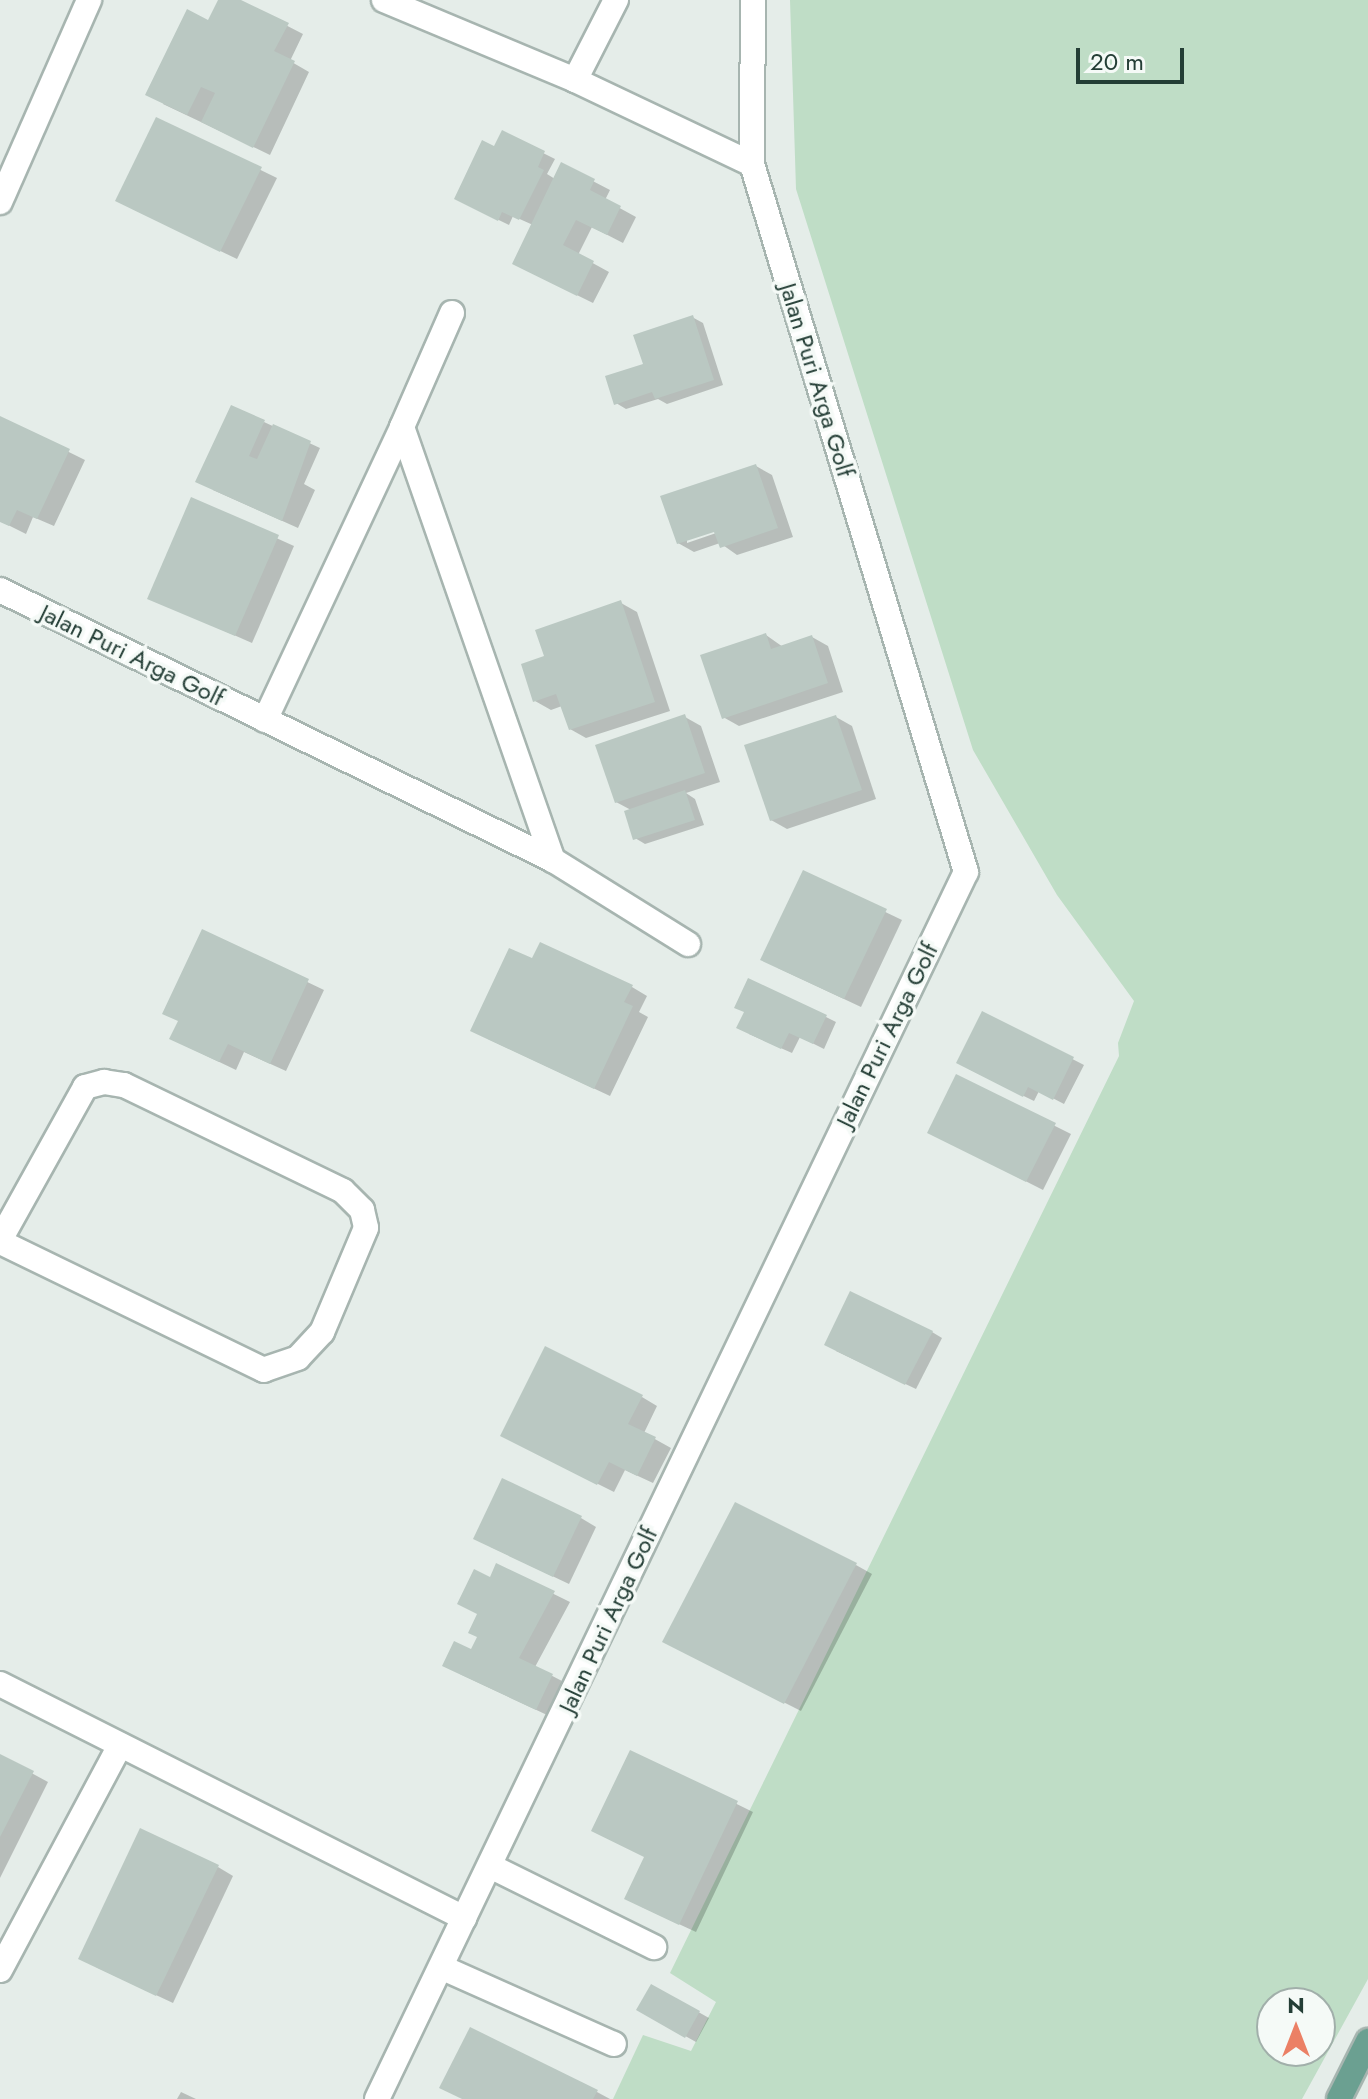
<!DOCTYPE html>
<html>
<head>
<meta charset="utf-8">
<style>
	body { margin:0 }
	#map { position:relative; width:1368px; height:2099px; overflow:hidden; background:#e5ede9; font-family:Jost,sans-serif }
	div>[style] { position:absolute }
	.green>* { inset:0; background:#bfddc6 }
	.shadow>* { inset:0; background:#0003 }
	.building>* { inset:0; background:#bac8c2 }
	.roads { filter:drop-shadow(2px 0 #a7b5b0) drop-shadow(-2px 0 #a7b5b0) drop-shadow(0 2px #a7b5b0) drop-shadow(0 -2px #a7b5b0) }
	.minor>* { height:24px; margin:-12px; padding:0 12px; transform-origin:12px; border-radius:12px; background:#fff }
	.primary>* { height:24px; margin:-12px; padding:0 12px; transform-origin:12px; border-radius:12px; background:#6ba091 }
	span { translate:-50% -50%; white-space:nowrap; text-align:center; line-height:1.15; -webkit-text-stroke:7px #f5faf7; paint-order:stroke }
	.street-label { font-size:24px; color:#243e36 }
	.north { position:absolute; left:1256px; top:1987px; width:80px; height:80px; box-sizing:border-box; background:#f5faf7; border:2px solid #a1afaa; border-radius:50%; rotate:0deg; font-size:22px; font-weight:700; line-height:32px; text-align:center; color:#243e36 }
	.north::after { content:''; display:block; margin:auto; width:28px; height:36px; background:#eb8065; clip-path:polygon(50% 0,100% 100%,50% 72%,0 100%) }
	.scale { position:absolute; left:1076px; top:48px; width:108px; height:36px; box-sizing:border-box; border:4px solid #243e36; border-top:0; padding-left:10px; font-size:24px; line-height:28px; white-space:nowrap; color:#243e36; -webkit-text-stroke:6px #f5faf7; paint-order:stroke }
</style>
</head>
<body>
<div id="map">
	<div class="green">
		<i style="clip-path:polygon(evenodd,790px 0,1368px 0,1368px 1979px,1302px 2099px,613px 2099px,643px 2035px,691px 2051px,716px 2002px,670px 1973px,1119px 1056px,1118px 1043px,1134px 1001px,1057px 895px,973px 750px,796px 189px,790px 0,1272px 2003px,1320px 2003px,1320px 2051px,1272px 2051px,1272px 2003px)"></i>
	</div>
	<div class="shadow">
		<i style="clip-path:polygon(220px 0,237px 0,303px 34px,290px 61px,309px 72px,270px 155px,163px 104px)"></i>
		<i style="clip-path:polygon(157px 119px,277px 178px,237px 259px,133px 209px)"></i>
		<i style="clip-path:polygon(503px 133px,555px 159px,547px 174px,555px 179px,562px 165px,610px 190px,605px 200px,636px 217px,623px 243px,592px 227px,578px 255px,609px 272px,593px 303px,530px 272px,533px 225px,513px 216px,509px 225px,466px 204px)"></i>
		<i style="clip-path:polygon(692px 317px,703px 323px,723px 385px,667px 404px,658px 399px,626px 409px,616px 403px)"></i>
		<i style="clip-path:polygon(0 418px,85px 460px,54px 526px,33px 517px,26px 534px,0 521px)"></i>
		<i style="clip-path:polygon(264px 422px,320px 448px,304px 484px,315px 490px,298px 528px,213px 490px)"></i>
		<i style="clip-path:polygon(evenodd,756px 466px,772px 475px,793px 537px,737px 555px,720px 543px,694px 552px,678px 543px,756px 466px,723px 527px,725px 530px,687px 543px,687px 539px,723px 527px)"></i>
		<i style="clip-path:polygon(192px 500px,294px 546px,252px 643px,150px 598px)"></i>
		<i style="clip-path:polygon(621px 603px,637px 612px,670px 711px,586px 738px,570px 729px,562px 706px,551px 710px,535px 701px,546px 658px)"></i>
		<i style="clip-path:polygon(766px 635px,783px 647px,812px 637px,828px 646px,843px 692px,739px 726px,723px 717px)"></i>
		<i style="clip-path:polygon(685px 717px,701px 726px,720px 782px,686px 793px,695px 799px,704px 825px,645px 844px,635px 838px,631px 810px,616px 802px)"></i>
		<i style="clip-path:polygon(836px 717px,852px 726px,876px 799px,787px 829px,771px 820px)"></i>
		<i style="clip-path:polygon(804px 873px,902px 920px,861px 1007px,778px 968px)"></i>
		<i style="clip-path:polygon(203px 932px,324px 990px,286px 1071px,244px 1052px,236px 1070px,188px 1047px,180px 1022px)"></i>
		<i style="clip-path:polygon(533px 961px,632px 987px,647px 996px,639px 1012px,648px 1017px,610px 1096px,488px 1039px)"></i>
		<i style="clip-path:polygon(983px 1013px,1084px 1065px,1064px 1104px,1039px 1091px,1034px 1101px,969px 1069px)"></i>
		<i style="clip-path:polygon(826px 1017px,836px 1022px,824px 1049px,800px 1037px,792px 1053px,749px 1034px)"></i>
		<i style="clip-path:polygon(957px 1077px,1071px 1134px,1043px 1190px,946px 1141px)"></i>
		<i style="clip-path:polygon(932px 1332px,942px 1338px,916px 1389px,836px 1351px)"></i>
		<i style="clip-path:polygon(642px 1397px,657px 1406px,644px 1433px,671px 1448px,653px 1483px,625px 1470px,614px 1492px,518px 1444px)"></i>
		<i style="clip-path:polygon(581px 1518px,596px 1527px,569px 1584px,491px 1547px)"></i>
		<i style="clip-path:polygon(856px 1565px,872px 1574px,801px 1711px,681px 1650px)"></i>
		<i style="clip-path:polygon(497px 1566px,570px 1602px,535px 1667px,562px 1681px,547px 1715px,460px 1674px,479px 1637px)"></i>
		<i style="clip-path:polygon(631px 1752px,753px 1812px,696px 1932px,642px 1907px,646px 1857px)"></i>
		<i style="clip-path:polygon(0 1756px,48px 1782px,0 1878px)"></i>
		<i style="clip-path:polygon(218px 1867px,233px 1876px,173px 2003px,96px 1967px)"></i>
		<i style="clip-path:polygon(652px 1986px,709px 2018px,696px 2042px,639px 2010px)"></i>
		<i style="clip-path:polygon(181px 2092px,196px 2099px,177px 2099px)"></i>
		<i style="clip-path:polygon(597px 2092px,610px 2099px,463px 2099px)"></i>
	</div>
	<div class="building">
		<i style="clip-path:polygon(218px 0,241px 0,289px 23px,274px 51px,295px 61px,253px 148px,201px 122px,215px 93px,201px 87px,187px 115px,145px 95px,187px 9px,208px 20px)"></i>
		<i style="clip-path:polygon(156px 117px,262px 167px,220px 252px,115px 201px)"></i>
		<i style="clip-path:polygon(502px 130px,545px 151px,538px 167px,544px 170px,519px 220px,502px 212px,498px 221px,454px 199px,482px 140px,494px 146px)"></i>
		<i style="clip-path:polygon(561px 162px,595px 179px,590px 190px,621px 206px,607px 235px,576px 220px,563px 245px,594px 261px,577px 296px,512px 264px)"></i>
		<i style="clip-path:polygon(693px 315px,714px 380px,655px 399px,652px 392px,614px 405px,605px 376px,643px 364px,633px 335px)"></i>
		<i style="clip-path:polygon(231px 405px,265px 420px,249px 456px,257px 459px,273px 424px,311px 441px,282px 521px,195px 482px)"></i>
		<i style="clip-path:polygon(0 416px,70px 449px,37px 519px,17px 510px,9px 526px,0 522px)"></i>
		<i style="clip-path:polygon(756px 464px,778px 528px,720px 548px,714px 532px,677px 544px,660px 496px)"></i>
		<i style="clip-path:polygon(191px 497px,279px 535px,235px 636px,147px 599px)"></i>
		<i style="clip-path:polygon(621px 600px,655px 702px,569px 730px,556px 694px,533px 702px,521px 664px,544px 656px,535px 630px)"></i>
		<i style="clip-path:polygon(766px 633px,771px 649px,812px 635px,828px 683px,722px 719px,700px 655px)"></i>
		<i style="clip-path:polygon(685px 714px,705px 773px,615px 803px,595px 745px)"></i>
		<i style="clip-path:polygon(836px 715px,862px 790px,770px 821px,744px 745px)"></i>
		<i style="clip-path:polygon(685px 790px,695px 820px,633px 840px,624px 811px)"></i>
		<i style="clip-path:polygon(803px 870px,887px 909px,844px 999px,760px 960px)"></i>
		<i style="clip-path:polygon(202px 929px,309px 979px,270px 1064px,228px 1044px,219px 1062px,169px 1039px,178px 1021px,162px 1014px)"></i>
		<i style="clip-path:polygon(540px 942px,633px 985px,624px 1002px,633px 1006px,594px 1089px,470px 1031px,509px 948px,532px 958px)"></i>
		<i style="clip-path:polygon(748px 978px,827px 1015px,813px 1044px,789px 1033px,781px 1049px,736px 1028px,744px 1012px,734px 1008px)"></i>
		<i style="clip-path:polygon(982px 1011px,1074px 1057px,1053px 1100px,1028px 1087px,1023px 1097px,956px 1063px)"></i>
		<i style="clip-path:polygon(956px 1074px,1056px 1123px,1026px 1182px,927px 1133px)"></i>
		<i style="clip-path:polygon(850px 1291px,933px 1331px,905px 1385px,824px 1345px)"></i>
		<i style="clip-path:polygon(545px 1346px,643px 1395px,628px 1424px,656px 1437px,637px 1476px,609px 1462px,597px 1485px,500px 1436px)"></i>
		<i style="clip-path:polygon(502px 1478px,582px 1516px,553px 1577px,473px 1539px)"></i>
		<i style="clip-path:polygon(735px 1502px,857px 1563px,784px 1704px,662px 1642px)"></i>
		<i style="clip-path:polygon(496px 1563px,555px 1591px,519px 1658px,553px 1674px,536px 1710px,442px 1666px,454px 1641px,471px 1649px,477px 1637px,468px 1633px,477px 1614px,457px 1604px,474px 1569px,490px 1577px)"></i>
		<i style="clip-path:polygon(630px 1750px,738px 1801px,679px 1925px,624px 1899px,644px 1857px,591px 1831px)"></i>
		<i style="clip-path:polygon(0 1754px,34px 1771px,0 1837px)"></i>
		<i style="clip-path:polygon(140px 1828px,219px 1865px,156px 1996px,78px 1959px)"></i>
		<i style="clip-path:polygon(651px 1984px,700px 2011px,685px 2038px,636px 2010px)"></i>
		<i style="clip-path:polygon(470px 2027px,598px 2090px,593px 2099px,462px 2099px,439px 2088px)"></i>
	</div>
	<div class="roads">
		<div class="minor">
			<i style="left:384px;top:0;width:207px;rotate:22.7deg"></i>
			<i style="left:575px;top:80px;width:196px;rotate:25.4deg"></i>
			<i style="left:575px;top:80px;width:90px;rotate:-62.9deg"></i>
			<i style="left:0;top:202px;width:221px;rotate:-66.2deg"></i>
			<i style="left:452px;top:313px;width:124px;rotate:113.7deg"></i>
			<i style="left:402px;top:427px;width:459px;rotate:70.8deg"></i>
			<i style="left:0;top:590px;width:615px;rotate:26.02deg"></i>
			<i style="left:553px;top:860px;width:159px;rotate:31.9deg"></i>
			<i style="left:265px;top:720px;width:323px;rotate:-64.9deg"></i>
			<i style="left:0;top:1240px;width:175px;rotate:-60.9deg"></i>
			<i style="left:85px;top:1087px;width:20px;rotate:-15deg"></i>
			<i style="left:104px;top:1082px;width:20px;rotate:9deg"></i>
			<i style="left:124px;top:1085px;width:243px;rotate:25.8deg"></i>
			<i style="left:343px;top:1191px;width:27px;rotate:45deg"></i>
			<i style="left:362px;top:1210px;width:18px;rotate:77deg"></i>
			<i style="left:366px;top:1228px;width:113px;rotate:112.9deg"></i>
			<i style="left:322px;top:1332px;width:35px;rotate:133deg"></i>
			<i style="left:298px;top:1358px;width:36px;rotate:161deg"></i>
			<i style="left:264px;top:1370px;width:293px;rotate:-154.1deg"></i>
			<i style="left:0;top:1684px;width:520px;rotate:26.76deg"></i>
			<i style="left:492px;top:1867px;width:181px;rotate:26.3deg"></i>
			<i style="left:443px;top:1968px;width:187px;rotate:24deg"></i>
			<i style="left:0;top:1970px;width:255px;rotate:-61.9deg"></i>
			<i style="left:377px;top:2099px;width:1361px;rotate:-64.36deg"></i>
			<i style="left:966px;top:872px;width:740px;rotate:-106.82deg"></i>
			<i style="left:752px;top:164px;width:164px;rotate:-89.7deg"></i>
		</div>
		<div class="primary">
			<i style="left:1339px;top:2099px;width:65px;rotate:-63.4deg"></i>
		</div>
	</div>
	<div class="street-label">
		<span style="left:817px;top:380px;rotate:73deg">Jalan Puri Arga Golf</span>
		<span style="left:132px;top:655px;rotate:26deg">Jalan Puri Arga Golf</span>
		<span style="left:887px;top:1035px;rotate:-64deg">Jalan Puri Arga Golf</span>
		<span style="left:608px;top:1620px;rotate:-65deg">Jalan Puri Arga Golf</span>
	</div>
	<div class="north">N</div>
	<div class="scale">20 m</div>
</div>
</body>
</html>
